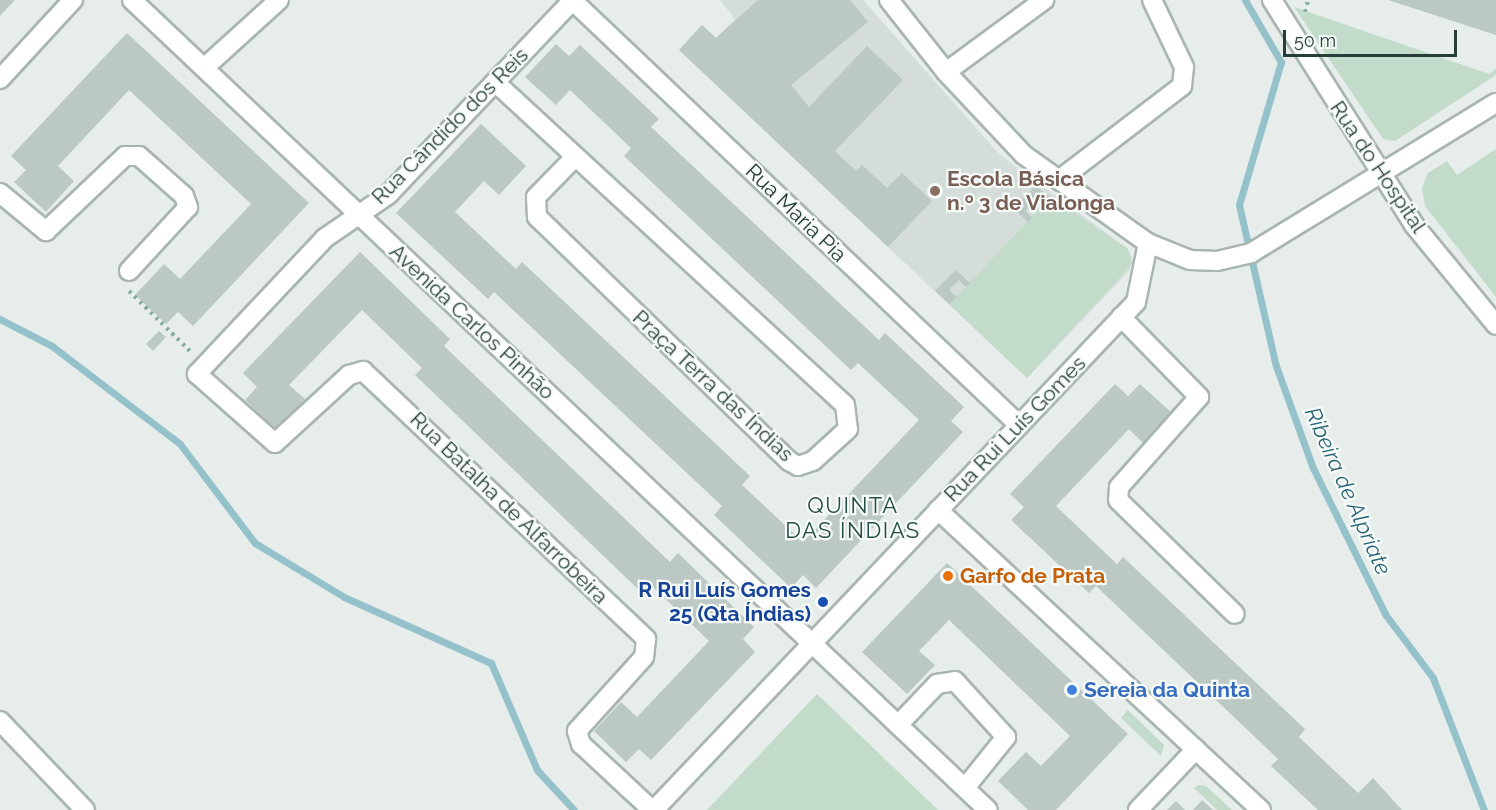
<!DOCTYPE html>
<html>
<head>
<meta charset="utf-8">
<style>
	body { margin:0 }
	#map { position:relative; width:1496px; height:810px; overflow:hidden; background:#e6edea; font-family:Raleway,sans-serif }
	div>[style] { position:absolute }
	.built>* { inset:0; background:#d4ddd9 }
	.green>* { inset:0; background:#c2dbca }
	.stream>* { height:7px; margin:-3.5px; padding:0 3.5px; transform-origin:3.5px; border-radius:3.5px; background:#95c1cb }
	.building>* { inset:0; background:#bcc8c3 }
	.path>* { height:4px; margin-top:-2px; transform-origin:0; background:repeating-linear-gradient(90deg,#8aada3 0 3px,transparent 0 7.5px) }
	.roads { filter:drop-shadow(2px 0 #a9b5b1) drop-shadow(-2px 0 #a9b5b1) drop-shadow(0 2px #a9b5b1) drop-shadow(0 -2px #a9b5b1) }
	.minor>* { height:18px; margin:-9px; padding:0 9px; transform-origin:9px; border-radius:9px; background:#fff }
	.dots>* { width:16px; height:16px; translate:-50% -50%; box-sizing:border-box; border:3px solid #f6faf8; border-radius:50% }
	span { translate:-50% -50%; white-space:nowrap; text-align:center; line-height:1.15; -webkit-text-stroke:4.5px #f6faf8; paint-order:stroke }
	.street-label { font-size:21px; color:#273d38 }
	.education-label { font-size:21px; color:#785e54; font-weight:700 }
	.left { translate:0 -50%; text-align:left }
	.food-label { font-size:21px; color:#c56008; font-weight:700 }
	.transit-label { font-size:21px; color:#164399; font-weight:700 }
	.right { translate:-100% -50%; text-align:right }
	.shop-label { font-size:21px; color:#366cbe; font-weight:700 }
	.water-label { font-size:22px; color:#276373; font-style:italic }
	.neighbourhood-label { font-size:22px; color:#254d45; letter-spacing:1.5px }
	.scale { position:absolute; left:1283px; top:30px; width:174px; height:27px; box-sizing:border-box; border:3px solid #273d38; border-top:0; padding-left:8px; font-size:18px; line-height:21px; white-space:nowrap; color:#273d38; -webkit-text-stroke:4px #f6faf8; paint-order:stroke }
</style>
</head>
<body>
<div id="map">
	<div class="built">
		<i style="clip-path:polygon(720px 0,863px 0,999px 154px,1128px 249px,1133px 260px,1129px 271px,1027px 378px,679px 50px,702px 25px,716px 38px,735px 19px)"></i>
	</div>
	<div class="green">
		<i style="clip-path:polygon(1294px 7px,1489px 74px,1496px 69px,1496px 75px,1395px 141px,1383px 139px)"></i>
		<i style="clip-path:polygon(1496px 149px,1496px 297px,1425px 206px,1422px 188px,1428px 173px,1447px 161px,1457px 175px)"></i>
		<i style="clip-path:polygon(1051px 197px,1128px 249px,1132px 264px,1027px 378px,949px 304px)"></i>
		<i style="clip-path:polygon(817px 694px,938px 810px,707px 810px)"></i>
		<i style="clip-path:polygon(1128px 710px,1164px 745px,1161px 756px,1121px 718px)"></i>
		<i style="clip-path:polygon(1199px 785px,1206px 786px,1232px 810px,1217px 810px,1194px 788px)"></i>
	</div>
	<div class="stream">
		<i style="left:1245px;top:0;width:72px;rotate:59.9deg"></i>
		<i style="left:1281px;top:62px;width:149px;rotate:106.4deg"></i>
		<i style="left:1239px;top:205px;width:165px;rotate:77.1deg"></i>
		<i style="left:1276px;top:366px;width:109px;rotate:70.1deg"></i>
		<i style="left:1313px;top:468px;width:163px;rotate:63.7deg"></i>
		<i style="left:1385px;top:614px;width:80px;rotate:53.1deg"></i>
		<i style="left:1433px;top:678px;width:142px;rotate:68.9deg"></i>
		<i style="left:0;top:319px;width:59px;rotate:27.4deg"></i>
		<i style="left:52px;top:346px;width:161px;rotate:37.4deg"></i>
		<i style="left:180px;top:444px;width:124px;rotate:52.9deg"></i>
		<i style="left:255px;top:543px;width:104px;rotate:31.2deg"></i>
		<i style="left:344px;top:597px;width:161px;rotate:24.2deg"></i>
		<i style="left:491px;top:663px;width:116px;rotate:66.7deg"></i>
		<i style="left:537px;top:770px;width:54px;rotate:47.2deg"></i>
	</div>
	<div class="building">
		<i style="clip-path:polygon(0 0,15px 0,0 16px)"></i>
		<i style="clip-path:polygon(758px 0,850px 0,868px 22px,791px 85px,809px 107px,867px 46px,903px 80px,835px 151px,856px 171px,862px 165px,887px 188px,902px 173px,932px 201px,888px 247px,679px 50px,702px 25px,716px 38px)"></i>
		<i style="clip-path:polygon(1388px 0,1496px 0,1496px 35px)"></i>
		<i style="clip-path:polygon(127px 33px,309px 203px,193px 326px,178px 312px,166px 324px,135px 295px,164px 264px,180px 279px,251px 204px,129px 90px,58px 166px,74px 181px,46px 212px,14px 182px,26px 170px,11px 156px)"></i>
		<i style="clip-path:polygon(556px 44px,569px 56px,580px 45px,659px 119px,651px 127px,879px 340px,885px 333px,964px 407px,951px 421px,963px 432px,816px 588px,803px 575px,791px 588px,714px 515px,722px 506px,494px 292px,488px 299px,396px 213px,481px 124px,526px 166px,499px 195px,484px 181px,455px 212px,516px 269px,522px 262px,750px 476px,742px 485px,803px 542px,919px 420px,858px 363px,851px 370px,624px 156px,631px 148px,570px 90px,556px 105px,525px 77px)"></i>
		<i style="clip-path:polygon(1035px 186px,1051px 197px,1043px 206px,1036px 200px,1025px 211px,1032px 217px,1028px 222px,1014px 209px)"></i>
		<i style="clip-path:polygon(360px 252px,450px 339px,444px 346px,670px 562px,678px 553px,754px 627px,743px 639px,755px 652px,651px 760px,639px 749px,626px 762px,594px 731px,621px 702px,637px 717px,709px 641px,649px 583px,641px 592px,415px 375px,422px 368px,362px 310px,289px 385px,305px 399px,276px 429px,245px 400px,257px 387px,243px 373px)"></i>
		<i style="clip-path:polygon(956px 270px,970px 283px,966px 287px,959px 280px,949px 290px,957px 297px,949px 304px,935px 291px)"></i>
		<i style="clip-path:polygon(159px 331px,166px 337px,153px 351px,146px 344px)"></i>
		<i style="clip-path:polygon(1115px 384px,1128px 396px,1140px 384px,1173px 414px,1144px 444px,1129px 429px,1056px 506px,1117px 564px,1123px 557px,1305px 729px,1299px 737px,1358px 793px,1373px 778px,1402px 810px,1318px 810px,1271px 766px,1278px 759px,1096px 586px,1089px 593px,1011px 520px,1024px 507px,1010px 494px)"></i>
		<i style="clip-path:polygon(947px 563px,1128px 734px,1056px 810px,1028px 810px,998px 781px,1026px 752px,1041px 766px,1070px 736px,949px 620px,919px 651px,935px 665px,907px 694px,862px 652px)"></i>
		<i style="clip-path:polygon(1202px 800px,1213px 810px,1193px 810px)"></i>
		<i style="clip-path:polygon(1176px 801px,1185px 810px,1167px 810px)"></i>
	</div>
	<div class="path">
		<i style="left:1305px;top:12px;width:12px;rotate:-76deg"></i>
		<i style="left:129px;top:291px;width:87px;rotate:44.5deg"></i>
	</div>
	<div class="roads">
		<div class="minor">
			<i style="left:132px;top:0;width:1178px;rotate:43.42deg"></i>
			<i style="left:572px;top:0;width:617px;rotate:43.55deg"></i>
			<i style="left:573px;top:0;width:267px;rotate:133.5deg"></i>
			<i style="left:389px;top:194px;width:78px;rotate:145.5deg"></i>
			<i style="left:325px;top:238px;width:187px;rotate:133.3deg"></i>
			<i style="left:197px;top:374px;width:104px;rotate:41.5deg"></i>
			<i style="left:275px;top:443px;width:100px;rotate:-42.6deg"></i>
			<i style="left:349px;top:375px;width:15px;rotate:-16deg"></i>
			<i style="left:363px;top:371px;width:390px;rotate:43.4deg"></i>
			<i style="left:646px;top:639px;width:18px;rotate:96deg"></i>
			<i style="left:644px;top:657px;width:100px;rotate:132.2deg"></i>
			<i style="left:577px;top:731px;width:14px;rotate:73deg"></i>
			<i style="left:581px;top:744px;width:97px;rotate:42.9deg"></i>
			<i style="left:889px;top:0;width:92px;rotate:51.6deg"></i>
			<i style="left:946px;top:72px;width:114px;rotate:46.8deg"></i>
			<i style="left:1024px;top:155px;width:152px;rotate:35.4deg"></i>
			<i style="left:1148px;top:243px;width:45px;rotate:22deg"></i>
			<i style="left:1190px;top:260px;width:27px;rotate:2deg"></i>
			<i style="left:1217px;top:261px;width:35px;rotate:-13deg"></i>
			<i style="left:1251px;top:253px;width:287px;rotate:-31.5deg"></i>
			<i style="left:1272px;top:0;width:266px;rotate:57.7deg"></i>
			<i style="left:1414px;top:225px;width:129px;rotate:50.6deg"></i>
			<i style="left:204px;top:68px;width:101px;rotate:-42.2deg"></i>
			<i style="left:946px;top:72px;width:122px;rotate:-36.3deg"></i>
			<i style="left:0;top:79px;width:108px;rotate:-47.3deg"></i>
			<i style="left:495px;top:82px;width:476px;rotate:42.7deg"></i>
			<i style="left:845px;top:405px;width:24px;rotate:83deg"></i>
			<i style="left:848px;top:429px;width:47px;rotate:137.6deg"></i>
			<i style="left:813px;top:461px;width:16px;rotate:162deg"></i>
			<i style="left:798px;top:466px;width:10px;rotate:-151deg"></i>
			<i style="left:789px;top:461px;width:351px;rotate:-135.9deg"></i>
			<i style="left:537px;top:217px;width:20px;rotate:-93deg"></i>
			<i style="left:536px;top:197px;width:56px;rotate:-45.7deg"></i>
			<i style="left:1059px;top:180px;width:155px;rotate:-37.4deg"></i>
			<i style="left:1182px;top:86px;width:19px;rotate:-84deg"></i>
			<i style="left:1184px;top:67px;width:74px;rotate:-115.5deg"></i>
			<i style="left:0;top:193px;width:60px;rotate:39.6deg"></i>
			<i style="left:46px;top:231px;width:109px;rotate:-43.5deg"></i>
			<i style="left:125px;top:156px;width:14px"></i>
			<i style="left:139px;top:156px;width:60px;rotate:41.6deg"></i>
			<i style="left:184px;top:196px;width:12px;rotate:70deg"></i>
			<i style="left:188px;top:207px;width:87px;rotate:132.7deg"></i>
			<i style="left:1121px;top:317px;width:112px;rotate:45.7deg"></i>
			<i style="left:1199px;top:397px;width:120px;rotate:131.6deg"></i>
			<i style="left:1119px;top:487px;width:13px;rotate:94deg"></i>
			<i style="left:1118px;top:500px;width:163px;rotate:44.3deg"></i>
			<i style="left:938px;top:510px;width:441px;rotate:42.9deg"></i>
			<i style="left:0;top:721px;width:123px;rotate:46.3deg"></i>
			<i style="left:898px;top:725px;width:57px;rotate:-46.4deg"></i>
			<i style="left:937px;top:684px;width:18px;rotate:-9deg"></i>
			<i style="left:955px;top:681px;width:76px;rotate:47.7deg"></i>
			<i style="left:1006px;top:737px;width:65px;rotate:128.8deg"></i>
			<i style="left:654px;top:810px;width:700px;rotate:-46.5deg"></i>
			<i style="left:1136px;top:302px;width:60px;rotate:-78.5deg"></i>
			<i style="left:1138px;top:810px;width:84px;rotate:-46.4deg"></i>
		</div>
	</div>
	<div class="dots">
		<i style="left:935px;top:191px;background:#8d6e63"></i>
		<i style="left:948px;top:576px;background:#e8710a"></i>
		<i style="left:823px;top:602px;background:#1a4fb4"></i>
		<i style="left:1072px;top:690px;background:#3f7fe0"></i>
	</div>
	<div class="street-label">
		<span style="left:450px;top:126px;rotate:-45deg">Rua Cândido dos Reis</span>
		<span style="left:1378px;top:167px;rotate:56deg">Rua do Hospital</span>
		<span style="left:796px;top:213px;rotate:44deg">Rua Maria Pia</span>
		<span style="left:472px;top:322px;rotate:43deg">Avenida Carlos Pinhão</span>
		<span style="left:713px;top:386px;rotate:43deg">Praça Terra das Índias</span>
		<span style="left:1015px;top:429px;rotate:-46deg">Rua Rui Luís Gomes</span>
		<span style="left:509px;top:508px;rotate:44deg">Rua Batalha de Alfarrobeira</span>
	</div>
	<div class="education-label">
		<span class="left" style="left:947px;top:191px">Escola Básica<br>n.º 3 de Vialonga</span>
	</div>
	<div class="food-label">
		<span class="left" style="left:960px;top:576px">Garfo de Prata</span>
	</div>
	<div class="transit-label">
		<span class="right" style="left:811px;top:602px">R Rui Luís Gomes<br>25 (Qta Índias)</span>
	</div>
	<div class="shop-label">
		<span class="left" style="left:1084px;top:690px">Sereia da Quinta</span>
	</div>
	<div class="water-label">
		<span style="left:1348px;top:491px;rotate:66deg">Ribeira de Alpriate</span>
	</div>
	<div class="neighbourhood-label">
		<span style="left:853px;top:518px">QUINTA<br>DAS ÍNDIAS</span>
	</div>
	<div class="scale">50 m</div>
</div>
</body>
</html>
